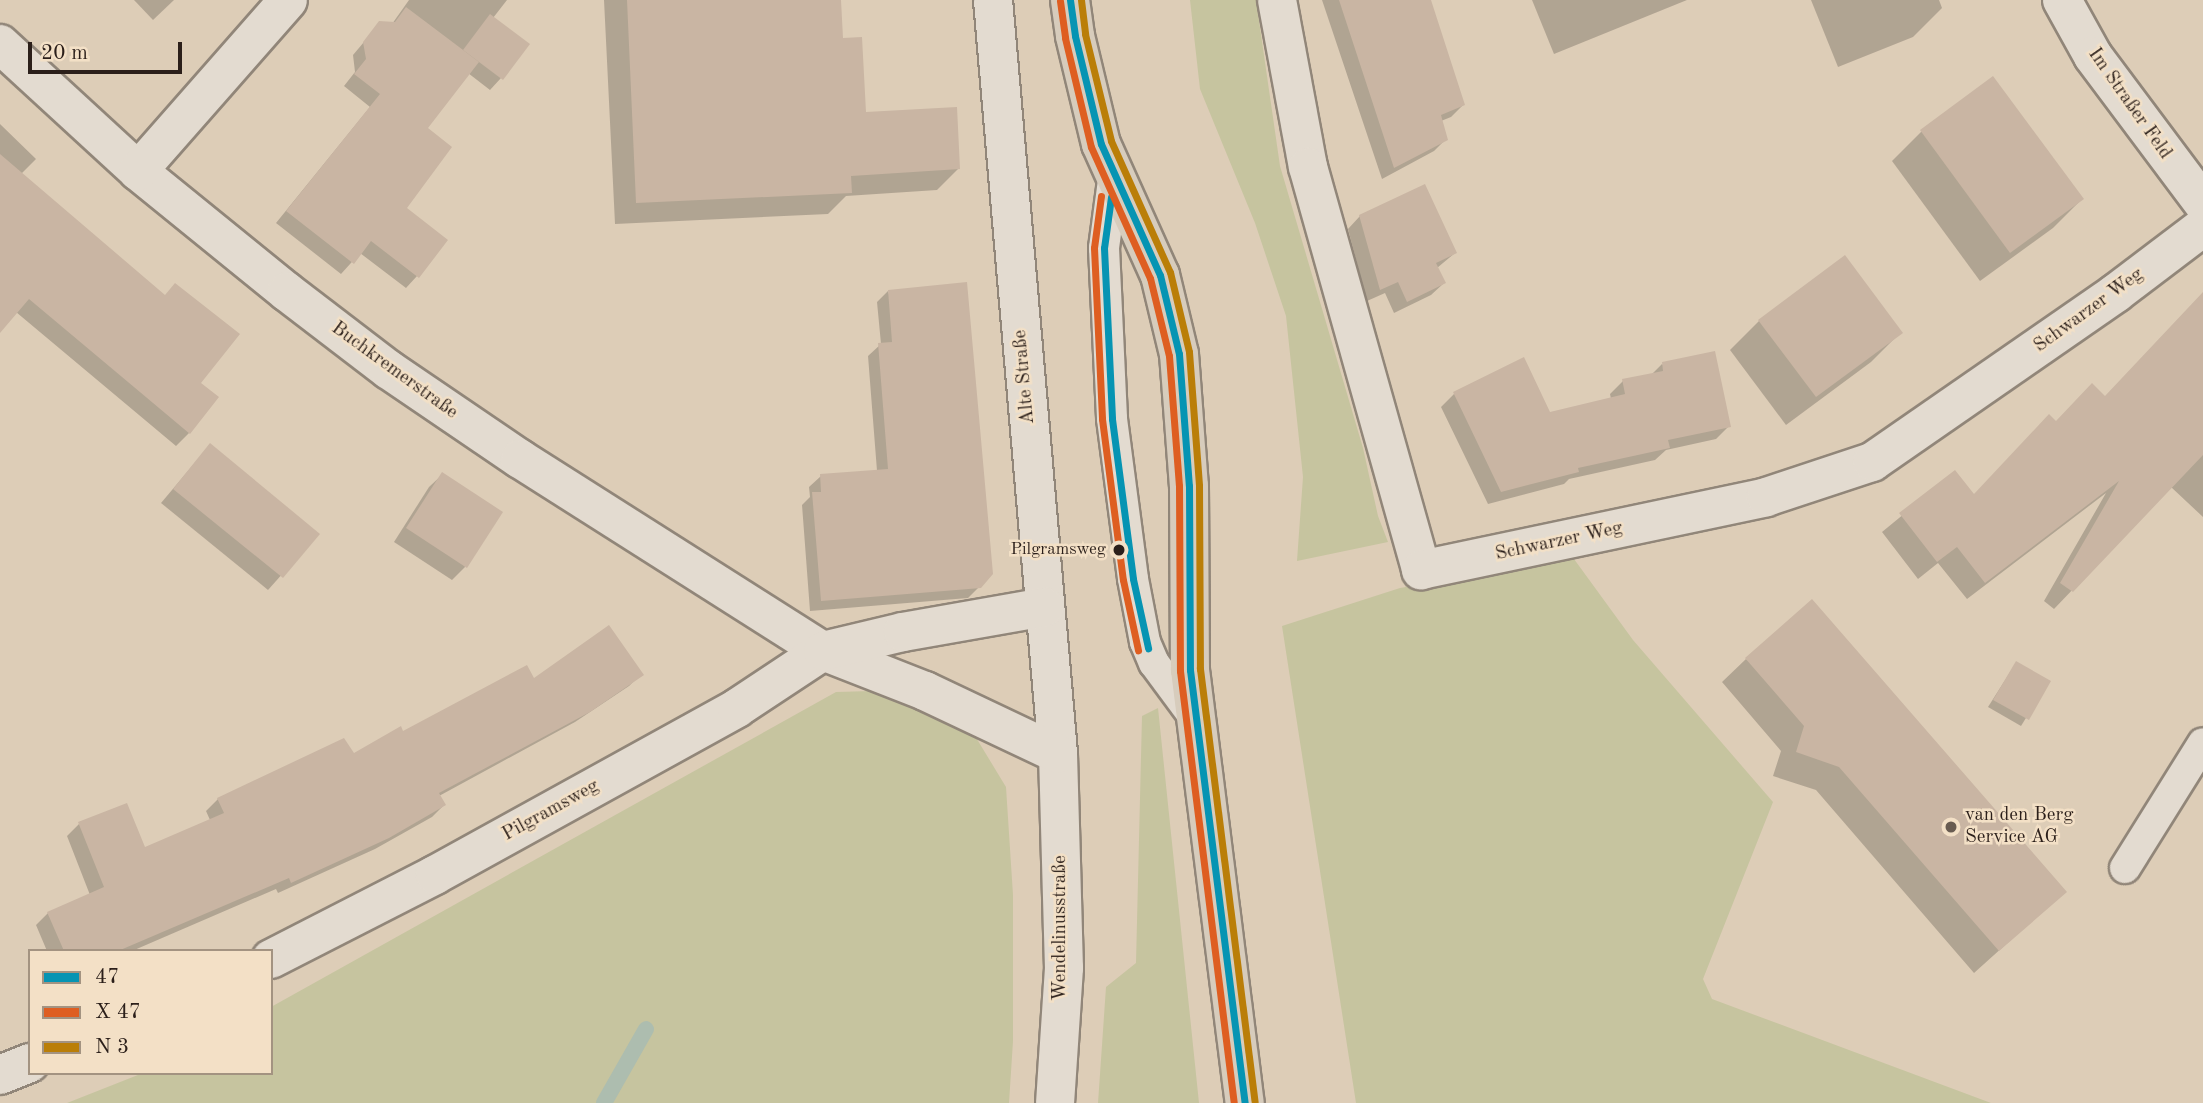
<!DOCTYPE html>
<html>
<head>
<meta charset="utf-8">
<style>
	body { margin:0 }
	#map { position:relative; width:2203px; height:1103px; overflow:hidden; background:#ddcdb7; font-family:"Old Standard TT",serif }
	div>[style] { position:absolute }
	.green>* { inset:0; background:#c6c49f }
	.shadow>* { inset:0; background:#0003 }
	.stream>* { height:16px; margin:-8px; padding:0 8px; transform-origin:8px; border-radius:8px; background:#adbdaf }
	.building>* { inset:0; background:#c9b5a3 }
	.roads { filter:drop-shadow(2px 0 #918679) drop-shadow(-2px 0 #918679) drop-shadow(0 2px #918679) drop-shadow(0 -2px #918679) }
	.lane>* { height:30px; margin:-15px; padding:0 15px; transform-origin:15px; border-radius:15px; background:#e3dbd0 }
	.street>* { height:38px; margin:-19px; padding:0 19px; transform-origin:19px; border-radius:19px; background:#e3dbd0 }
	.primary>* { height:38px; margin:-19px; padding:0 19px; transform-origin:19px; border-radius:19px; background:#d7ccbc }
	.bus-1>* { height:7px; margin:-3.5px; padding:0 3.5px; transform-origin:3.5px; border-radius:3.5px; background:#0694b3 }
	.bus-2>* { height:7px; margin:-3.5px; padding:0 3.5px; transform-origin:3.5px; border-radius:3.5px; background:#de5e21 }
	.bus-3>* { height:7px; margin:-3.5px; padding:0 3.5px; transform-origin:3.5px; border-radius:3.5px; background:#ba7e08 }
	.dots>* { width:19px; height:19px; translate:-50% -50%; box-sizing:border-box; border:4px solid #f3e0c6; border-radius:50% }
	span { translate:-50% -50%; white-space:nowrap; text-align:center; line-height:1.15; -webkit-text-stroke:5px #f3e0c6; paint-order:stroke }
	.bus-label { font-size:17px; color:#2b1f1a }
	.right { translate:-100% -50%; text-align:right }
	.street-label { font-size:19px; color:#2b1f1a }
	.poi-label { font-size:19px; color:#2b1f1a }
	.left { translate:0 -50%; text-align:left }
	.legend { position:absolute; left:28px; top:949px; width:245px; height:126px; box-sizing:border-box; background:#f3e0c6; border:2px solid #a39381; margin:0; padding:9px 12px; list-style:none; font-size:21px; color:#2b1f1a }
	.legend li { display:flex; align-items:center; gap:14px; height:35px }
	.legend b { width:35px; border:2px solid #a39381 }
	.scale { position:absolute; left:28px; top:42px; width:154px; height:32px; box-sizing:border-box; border:4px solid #2b1f1a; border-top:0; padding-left:9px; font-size:21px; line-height:24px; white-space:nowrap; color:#2b1f1a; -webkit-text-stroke:5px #f3e0c6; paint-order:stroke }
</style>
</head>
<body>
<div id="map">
	<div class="green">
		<i style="clip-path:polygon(1190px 0,1256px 0,1280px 166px,1363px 448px,1378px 516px,1388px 542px,1297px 561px,1303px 477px,1286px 316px,1255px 223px,1200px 89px)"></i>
		<i style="clip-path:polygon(1574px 559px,1633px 640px,1773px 802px,1703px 979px,1712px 999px,1991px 1103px,1356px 1103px,1282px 626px,1400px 588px)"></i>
		<i style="clip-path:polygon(872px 691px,972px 731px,1006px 787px,1013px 895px,1013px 1041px,1009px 1103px,67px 1103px,143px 1073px,271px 1073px,271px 1007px,836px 692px)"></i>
		<i style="clip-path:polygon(1158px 708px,1199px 1103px,1098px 1103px,1106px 987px,1136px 963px,1142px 716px)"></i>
	</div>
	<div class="shadow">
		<i style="clip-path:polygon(134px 0,174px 0,153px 20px)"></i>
		<i style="clip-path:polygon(409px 0,507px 0,493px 18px,501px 78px,490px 90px,468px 73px,426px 129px,404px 208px,417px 276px,406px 288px,360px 253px,341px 274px,276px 223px,370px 107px,344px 86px,355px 72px,353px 55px,380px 23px,392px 24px)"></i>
		<i style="clip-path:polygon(604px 0,839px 0,841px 40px,864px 114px,959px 168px,937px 190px,846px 196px,828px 214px,615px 224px)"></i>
		<i style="clip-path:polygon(1322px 0,1429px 0,1463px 105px,1451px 117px,1441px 121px,1446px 139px,1434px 151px,1382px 179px)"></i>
		<i style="clip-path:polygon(1532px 0,1687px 0,1554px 54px)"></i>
		<i style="clip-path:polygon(1811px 0,1939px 0,1942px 8px,1913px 37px,1838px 67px)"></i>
		<i style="clip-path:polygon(1993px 78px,2082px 199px,2053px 228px,1980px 281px,1892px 161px,1921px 132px)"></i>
		<i style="clip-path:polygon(0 124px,36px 159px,21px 174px,199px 383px,189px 433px,176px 446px,16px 312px,0 330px)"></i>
		<i style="clip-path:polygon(1360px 216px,1455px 253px,1437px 268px,1444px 283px,1431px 295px,1394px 313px,1385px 293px,1367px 301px,1348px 229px)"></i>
		<i style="clip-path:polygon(1844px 257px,1900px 333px,1871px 362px,1786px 425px,1730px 350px,1759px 321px)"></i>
		<i style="clip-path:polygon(888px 291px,980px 586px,968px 598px,810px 611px,802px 505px,810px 497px,809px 487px,821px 476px,877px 471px,868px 356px,881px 344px,877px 302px)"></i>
		<i style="clip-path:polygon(2203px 329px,2203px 517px,2171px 487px,2054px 609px,2044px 601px,2106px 493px,1967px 599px,1938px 563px,1918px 579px,1882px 532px,1955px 472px,1973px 496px,2055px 423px,2105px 398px)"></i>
		<i style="clip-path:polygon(1662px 364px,1729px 426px,1716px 439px,1666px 450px,1655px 460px,1569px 479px,1564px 484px,1488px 504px,1441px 407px,1454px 394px,1549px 414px,1611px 399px,1610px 394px,1623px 381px,1651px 375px)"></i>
		<i style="clip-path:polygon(210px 445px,317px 535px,268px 590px,161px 503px)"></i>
		<i style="clip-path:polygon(443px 474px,465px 567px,452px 580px,394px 542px,429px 487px)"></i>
		<i style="clip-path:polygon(1746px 659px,2064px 892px,1974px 973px,1816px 790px,1773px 776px,1781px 751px,1722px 682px)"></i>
		<i style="clip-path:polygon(2016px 663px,2049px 681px,2021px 726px,1988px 707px)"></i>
		<i style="clip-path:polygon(641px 674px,629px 686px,575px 722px,439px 796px,444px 805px,432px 817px,375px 849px,278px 893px,276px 889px,132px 951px,47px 951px,36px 925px,48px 913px,90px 895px,67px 836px,79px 824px,144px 849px,210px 820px,206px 811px,218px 799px,353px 756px,533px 681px)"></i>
	</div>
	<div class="stream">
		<i style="left:604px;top:1103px;width:85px;rotate:-60.4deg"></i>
	</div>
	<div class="building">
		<i style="clip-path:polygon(627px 0,841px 0,843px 38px,862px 37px,866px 112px,957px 107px,960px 169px,851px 176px,852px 193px,636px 203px)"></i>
		<i style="clip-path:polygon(1339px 0,1431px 0,1465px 105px,1441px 115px,1448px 140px,1394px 168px)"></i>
		<i style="clip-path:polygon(406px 7px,479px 62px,428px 128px,452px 147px,407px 208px,448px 240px,419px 278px,371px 241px,354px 264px,286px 211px,380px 94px,354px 74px,366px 59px,363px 42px,379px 21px,395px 22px)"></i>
		<i style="clip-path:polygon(490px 14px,530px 44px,503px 80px,463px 50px)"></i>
		<i style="clip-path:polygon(1993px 76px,2084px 199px,2010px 253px,1920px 130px)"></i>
		<i style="clip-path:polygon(0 154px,165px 295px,175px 283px,240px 334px,201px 383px,219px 397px,190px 434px,29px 299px,0 333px)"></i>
		<i style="clip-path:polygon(1425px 184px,1457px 253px,1436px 263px,1446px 283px,1407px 302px,1398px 282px,1380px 290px,1359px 215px)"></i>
		<i style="clip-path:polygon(1845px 255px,1903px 333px,1816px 397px,1758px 320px)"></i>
		<i style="clip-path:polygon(967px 282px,993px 574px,981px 588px,821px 601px,812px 492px,821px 492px,820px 474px,888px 469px,878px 343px,892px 342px,888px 290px)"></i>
		<i style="clip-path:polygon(2203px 292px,2203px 455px,2073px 592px,2060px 583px,2119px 481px,1985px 583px,1957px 547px,1937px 562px,1899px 513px,1955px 470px,1974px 494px,2049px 414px,2056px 421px,2092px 383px,2105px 396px)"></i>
		<i style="clip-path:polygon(1715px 351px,1731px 427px,1668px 440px,1670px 448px,1578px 468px,1579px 472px,1501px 492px,1453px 392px,1524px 357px,1550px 412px,1625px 394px,1622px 379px,1663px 371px,1662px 362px)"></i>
		<i style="clip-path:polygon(210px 443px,320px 534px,283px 578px,173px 489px)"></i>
		<i style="clip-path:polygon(442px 472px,503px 512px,467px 568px,406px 528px)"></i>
		<i style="clip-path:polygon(1812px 599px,2067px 892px,1999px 951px,1839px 767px,1796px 752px,1804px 726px,1745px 658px)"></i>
		<i style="clip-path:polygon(609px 625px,644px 675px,590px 712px,439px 793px,446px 805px,389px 838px,291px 883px,289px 878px,118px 951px,64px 951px,47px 912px,104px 887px,78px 822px,127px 803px,145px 847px,224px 813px,217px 798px,344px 738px,354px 753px,401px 726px,403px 731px,527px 665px,534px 678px)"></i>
		<i style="clip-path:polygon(2016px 661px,2051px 681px,2029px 720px,1993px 700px)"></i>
	</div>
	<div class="roads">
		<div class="lane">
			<i style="left:1114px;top:173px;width:76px;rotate:97.6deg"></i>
			<i style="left:1104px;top:248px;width:171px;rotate:87.3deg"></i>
			<i style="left:1112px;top:419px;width:161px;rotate:82.5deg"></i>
			<i style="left:1133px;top:579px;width:64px;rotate:79.2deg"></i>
			<i style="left:1145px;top:642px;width:23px;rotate:67deg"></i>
			<i style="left:1154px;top:663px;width:67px;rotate:53.5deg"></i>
			<i style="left:2125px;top:868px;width:147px;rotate:-58deg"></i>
		</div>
		<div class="street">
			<i style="left:993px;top:0;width:757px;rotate:85.07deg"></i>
			<i style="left:1058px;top:754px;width:214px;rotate:88.4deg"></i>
			<i style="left:1064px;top:968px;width:135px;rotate:93.8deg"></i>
			<i style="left:1277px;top:0;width:170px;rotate:79.5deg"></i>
			<i style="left:1308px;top:167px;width:419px;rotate:74.3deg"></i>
			<i style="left:1421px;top:570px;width:353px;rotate:-11.9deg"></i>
			<i style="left:1766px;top:497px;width:112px;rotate:-18.3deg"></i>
			<i style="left:1872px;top:462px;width:297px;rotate:-34.7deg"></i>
			<i style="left:2116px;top:293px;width:109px;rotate:-37.2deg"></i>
			<i style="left:2062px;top:0;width:64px;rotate:61deg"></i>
			<i style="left:2093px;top:56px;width:184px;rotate:53.2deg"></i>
			<i style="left:0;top:44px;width:188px;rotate:42.6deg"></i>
			<i style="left:138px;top:171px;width:192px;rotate:39.1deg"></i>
			<i style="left:287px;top:292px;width:128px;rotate:37.4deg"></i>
			<i style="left:389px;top:370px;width:158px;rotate:34.2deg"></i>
			<i style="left:520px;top:459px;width:359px;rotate:32.4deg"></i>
			<i style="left:823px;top:651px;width:110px;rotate:21.4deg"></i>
			<i style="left:925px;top:691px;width:147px;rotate:25.3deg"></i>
			<i style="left:138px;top:171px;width:227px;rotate:-48.7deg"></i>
			<i style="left:271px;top:959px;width:184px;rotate:-27.1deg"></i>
			<i style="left:435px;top:875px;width:345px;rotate:-28.9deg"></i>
			<i style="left:737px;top:708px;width:103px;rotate:-33.5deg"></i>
			<i style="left:823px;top:651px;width:82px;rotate:-13.4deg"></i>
			<i style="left:903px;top:632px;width:144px;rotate:-10deg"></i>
			<i style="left:0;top:1075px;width:32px;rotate:-22deg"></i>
		</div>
		<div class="primary">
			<i style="left:1070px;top:0;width:36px;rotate:82deg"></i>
			<i style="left:1075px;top:36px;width:111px;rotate:76.5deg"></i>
			<i style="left:1101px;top:144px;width:144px;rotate:65.8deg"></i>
			<i style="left:1160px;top:275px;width:81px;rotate:76.5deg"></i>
			<i style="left:1179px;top:354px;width:132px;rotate:85.7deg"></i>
			<i style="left:1189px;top:486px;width:184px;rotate:89.7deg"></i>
			<i style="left:1190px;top:670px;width:436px;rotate:82.8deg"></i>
		</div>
	</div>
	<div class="bus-1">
		<i style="left:1070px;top:0;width:36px;rotate:82deg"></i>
		<i style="left:1075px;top:36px;width:111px;rotate:76.5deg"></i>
		<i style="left:1101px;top:144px;width:144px;rotate:65.8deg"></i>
		<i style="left:1160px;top:275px;width:81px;rotate:76.5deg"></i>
		<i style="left:1179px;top:354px;width:132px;rotate:85.7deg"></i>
		<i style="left:1189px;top:486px;width:184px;rotate:89.7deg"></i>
		<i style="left:1190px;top:670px;width:436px;rotate:82.8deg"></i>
		<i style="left:1111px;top:197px;width:51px;rotate:97.8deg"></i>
		<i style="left:1104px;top:248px;width:171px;rotate:87.3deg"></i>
		<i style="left:1112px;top:419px;width:161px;rotate:82.5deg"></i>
		<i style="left:1133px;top:579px;width:71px;rotate:77.7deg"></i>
	</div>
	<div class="bus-2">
		<i style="left:1060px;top:1px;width:37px;rotate:82deg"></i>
		<i style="left:1065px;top:38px;width:112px;rotate:76.6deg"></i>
		<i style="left:1091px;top:147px;width:144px;rotate:65.8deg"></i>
		<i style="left:1150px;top:278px;width:80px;rotate:76.3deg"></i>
		<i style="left:1169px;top:356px;width:130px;rotate:85.6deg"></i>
		<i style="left:1179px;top:486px;width:185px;rotate:89.7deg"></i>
		<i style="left:1180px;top:671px;width:435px;rotate:82.9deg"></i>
		<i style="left:1101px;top:196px;width:52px;rotate:97.7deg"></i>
		<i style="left:1094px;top:248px;width:171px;rotate:87.3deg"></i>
		<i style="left:1102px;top:419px;width:162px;rotate:82.6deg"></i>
		<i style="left:1123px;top:580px;width:72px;rotate:77.9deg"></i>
	</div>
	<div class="bus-3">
		<i style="left:1081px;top:0;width:34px;rotate:83deg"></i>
		<i style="left:1085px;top:34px;width:110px;rotate:76.3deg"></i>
		<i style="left:1111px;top:141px;width:144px;rotate:65.8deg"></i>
		<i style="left:1170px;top:272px;width:82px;rotate:76.6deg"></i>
		<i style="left:1189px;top:352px;width:134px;rotate:85.7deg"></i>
		<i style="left:1199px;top:486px;width:183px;rotate:89.7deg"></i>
		<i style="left:1200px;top:669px;width:436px;rotate:82.8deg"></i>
	</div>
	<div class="dots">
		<i style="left:1119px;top:550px;background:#2b1f1a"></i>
		<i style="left:1951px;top:827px;background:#695c51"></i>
	</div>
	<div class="bus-label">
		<span class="right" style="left:1106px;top:550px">Pilgramsweg</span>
	</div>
	<div class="street-label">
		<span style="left:2129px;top:104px;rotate:55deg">Im Straßer Feld</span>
		<span style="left:2089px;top:311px;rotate:-36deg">Schwarzer Weg</span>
		<span style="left:394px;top:371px;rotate:36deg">Buchkremerstraße</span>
		<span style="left:1025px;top:377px;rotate:-95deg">Alte Straße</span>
		<span style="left:1559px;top:542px;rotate:-12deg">Schwarzer Weg</span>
		<span style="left:551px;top:811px;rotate:-29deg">Pilgramsweg</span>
		<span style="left:1061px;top:928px;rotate:-90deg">Wendelinusstraße</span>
	</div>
	<div class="poi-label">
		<span class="left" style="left:1965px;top:827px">van den Berg<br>Service AG</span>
	</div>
	<ul class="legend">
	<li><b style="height:9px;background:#0694b3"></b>47</li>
	<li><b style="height:9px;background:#de5e21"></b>X 47</li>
	<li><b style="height:9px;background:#ba7e08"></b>N 3</li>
	</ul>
	<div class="scale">20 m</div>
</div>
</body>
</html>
